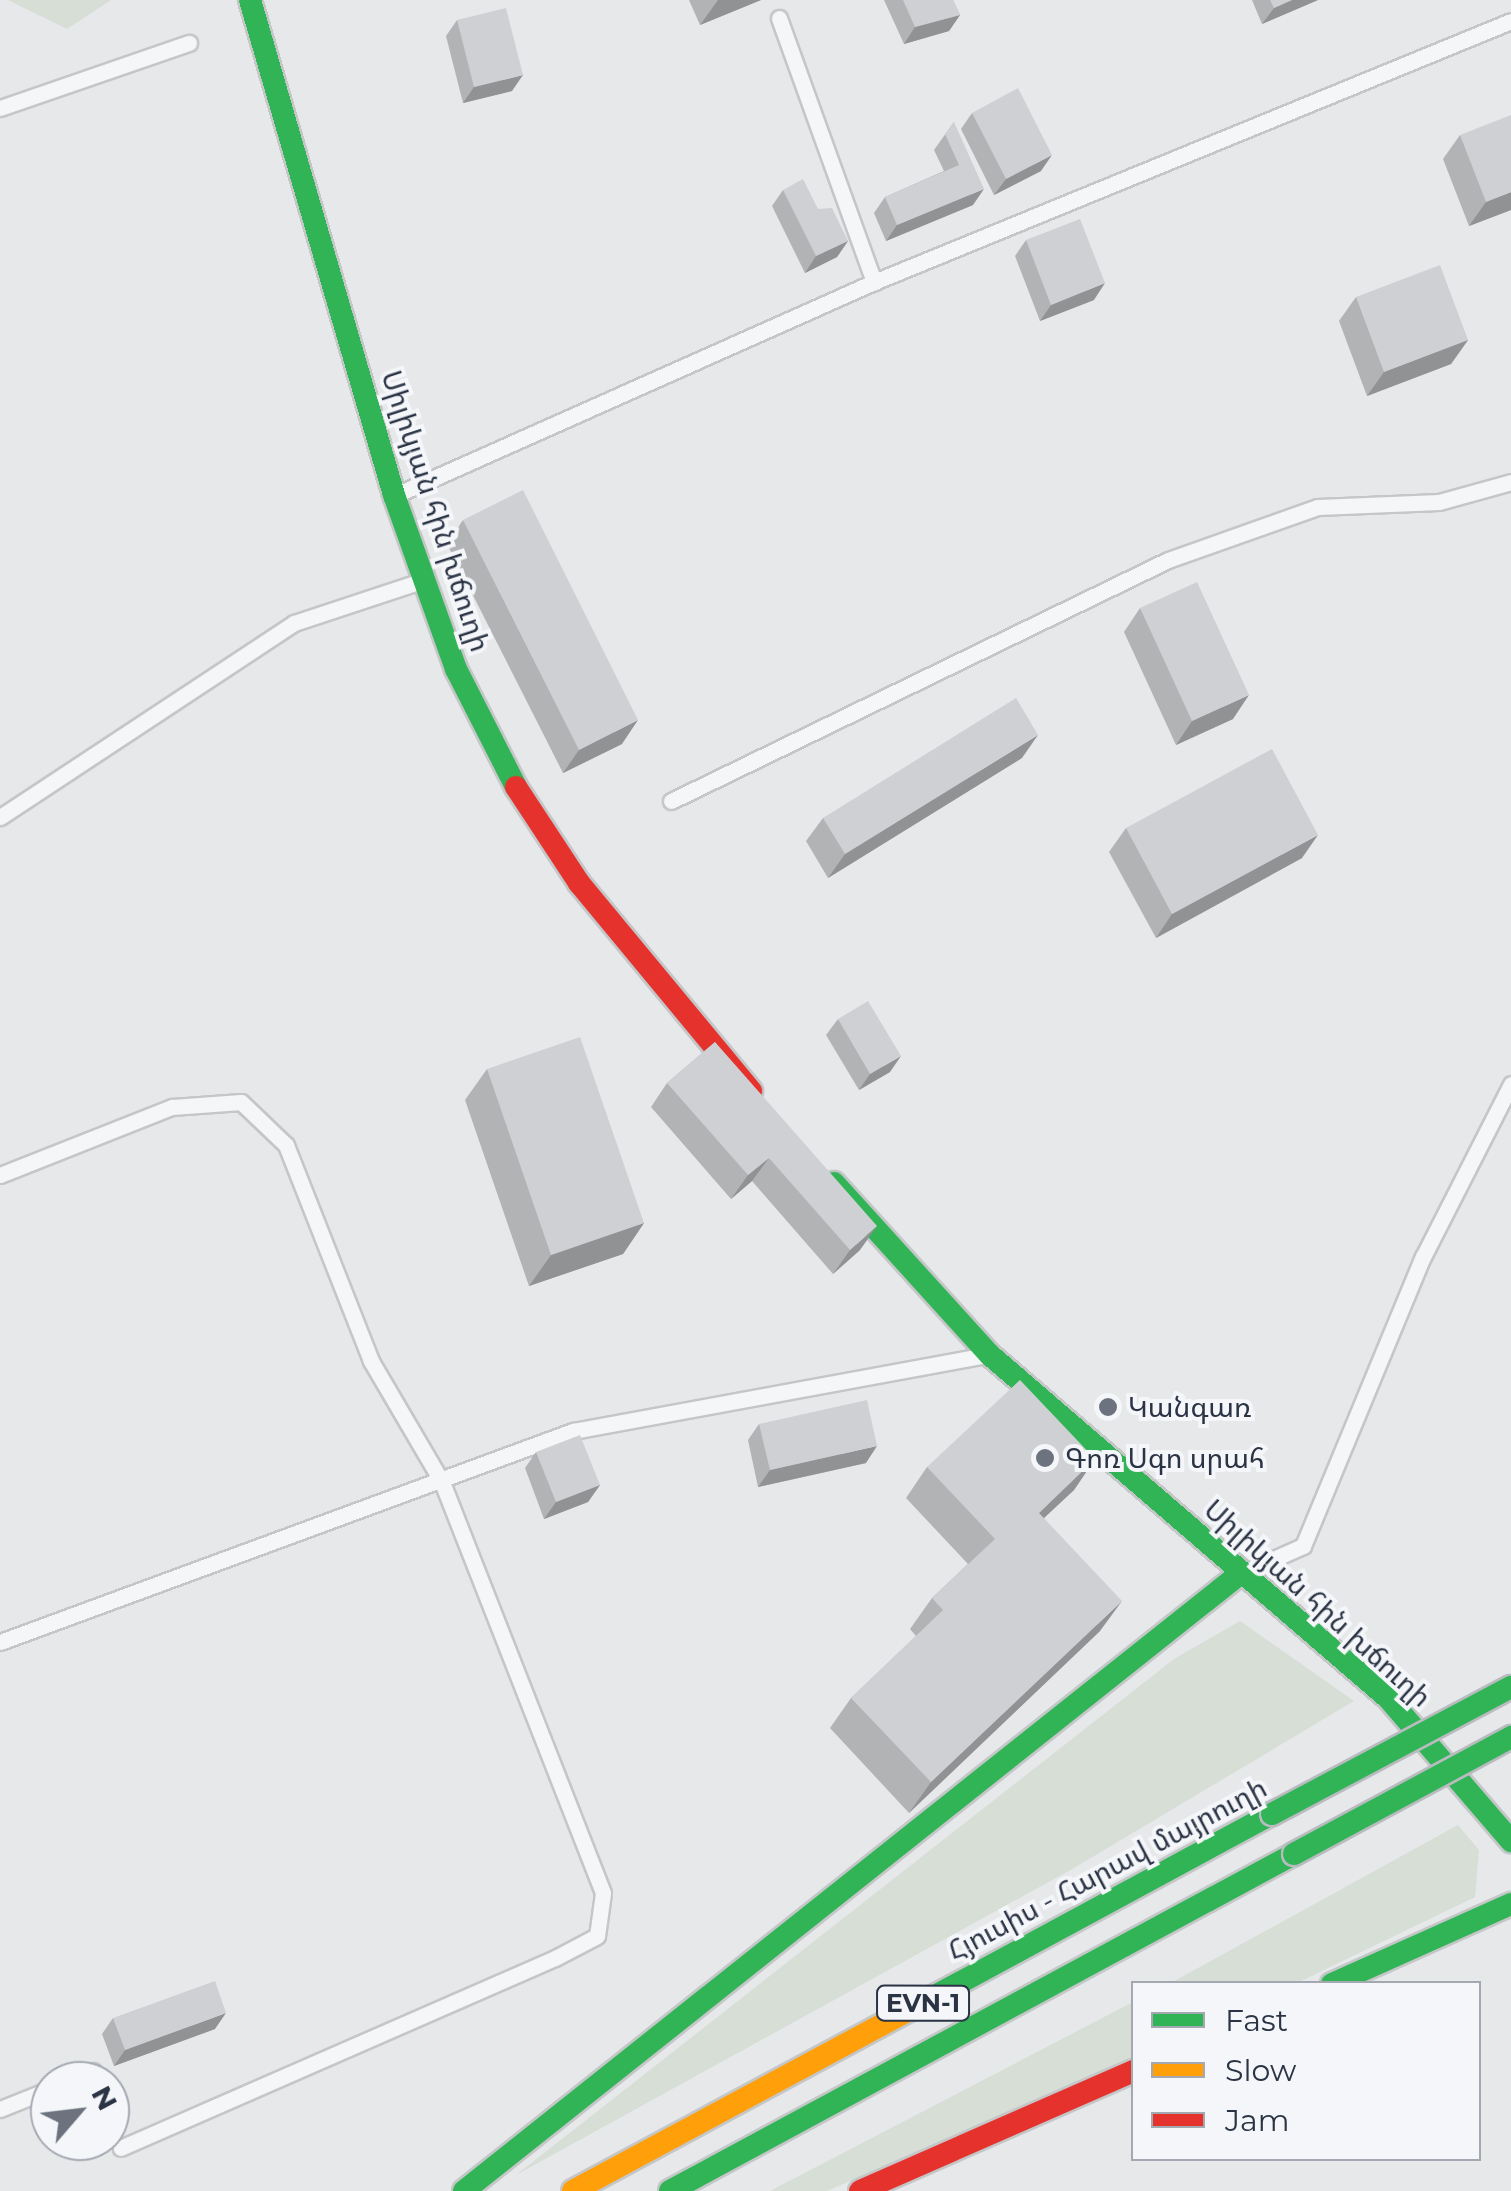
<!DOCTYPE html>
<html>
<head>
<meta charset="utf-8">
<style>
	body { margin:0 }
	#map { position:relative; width:1511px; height:2191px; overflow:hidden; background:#e6e8ea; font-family:Montserrat,"Noto Sans Armenian",sans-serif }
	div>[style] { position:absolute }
	.green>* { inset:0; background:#d6ded6 }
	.roads { filter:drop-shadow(2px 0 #c4c6c8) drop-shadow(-2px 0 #c4c6c8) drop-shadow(0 2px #c4c6c8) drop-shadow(0 -2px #c4c6c8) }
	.lane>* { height:15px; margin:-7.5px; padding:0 7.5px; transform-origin:7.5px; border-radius:7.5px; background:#f5f6f7 }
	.fast>* { height:22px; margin:-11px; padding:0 11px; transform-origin:11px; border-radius:11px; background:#30b455 }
	.slow>* { height:22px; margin:-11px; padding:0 11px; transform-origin:11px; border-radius:11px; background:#ff9f0a }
	.jam>* { height:22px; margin:-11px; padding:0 11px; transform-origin:11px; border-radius:11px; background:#e5322d }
	.bridges { filter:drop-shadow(2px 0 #b8bbbf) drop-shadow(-2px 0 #b8bbbf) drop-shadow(0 2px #b8bbbf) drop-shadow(0 -2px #b8bbbf) }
	.fast-bridge>* { height:22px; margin:-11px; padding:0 11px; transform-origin:11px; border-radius:11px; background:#30b455 }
	.wall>* { inset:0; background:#b1b3b5 }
	.shaded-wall>* { inset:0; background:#909294 }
	.building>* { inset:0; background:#ced0d3 }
	.dots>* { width:28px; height:28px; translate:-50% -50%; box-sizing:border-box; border:5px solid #f4f6f9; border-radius:50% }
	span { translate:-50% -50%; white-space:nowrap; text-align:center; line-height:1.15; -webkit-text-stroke:8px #f4f6f9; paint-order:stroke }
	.shield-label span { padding:2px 8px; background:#f4f6f9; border:2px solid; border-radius:8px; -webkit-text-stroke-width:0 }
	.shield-label { font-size:25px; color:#2b3445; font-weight:700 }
	.street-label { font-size:28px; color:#2b3445 }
	.poi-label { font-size:28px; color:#2b3445 }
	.left { translate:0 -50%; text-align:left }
	.legend { position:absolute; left:1131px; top:1981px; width:350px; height:180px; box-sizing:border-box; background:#f4f6f9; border:2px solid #a4a8b1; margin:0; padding:12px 18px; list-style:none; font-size:30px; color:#2b3445 }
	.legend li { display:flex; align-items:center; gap:20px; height:50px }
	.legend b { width:50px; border:2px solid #a4a8b1 }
	.north { position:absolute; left:30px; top:2061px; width:100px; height:100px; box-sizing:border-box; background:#f4f6f9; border:2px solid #a4a8b1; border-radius:50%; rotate:62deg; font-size:28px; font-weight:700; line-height:40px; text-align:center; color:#2b3445 }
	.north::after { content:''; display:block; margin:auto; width:35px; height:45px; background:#6c737f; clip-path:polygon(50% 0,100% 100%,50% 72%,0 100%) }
</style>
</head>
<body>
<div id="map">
	<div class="green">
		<i style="clip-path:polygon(8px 0,111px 0,67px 29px)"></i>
		<i style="clip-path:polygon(1240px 1621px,1354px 1701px,1074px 1868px,516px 2175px,1174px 1659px)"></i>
		<i style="clip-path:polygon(1458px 1825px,1479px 1850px,1475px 1897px,1297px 1983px,1169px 1984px)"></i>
		<i style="clip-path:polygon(1133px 2002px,1133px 2058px,827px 2191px,770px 2191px)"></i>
	</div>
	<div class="roads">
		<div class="lane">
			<i style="left:779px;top:18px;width:281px;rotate:70.2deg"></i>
			<i style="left:0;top:108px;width:200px;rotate:-19deg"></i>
			<i style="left:398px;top:494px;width:521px;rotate:-24.01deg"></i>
			<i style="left:874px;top:282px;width:688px;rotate:-22.28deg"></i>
			<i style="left:671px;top:801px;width:552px;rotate:-25.87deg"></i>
			<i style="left:1168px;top:560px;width:159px;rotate:-19.5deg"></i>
			<i style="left:1318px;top:507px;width:121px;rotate:-2.4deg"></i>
			<i style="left:1439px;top:502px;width:75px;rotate:-15.5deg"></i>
			<i style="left:0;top:817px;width:352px;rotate:-33.4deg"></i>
			<i style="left:294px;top:623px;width:134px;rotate:-18.3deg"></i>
			<i style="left:0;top:1175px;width:185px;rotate:-21.6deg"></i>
			<i style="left:172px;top:1107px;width:69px;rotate:-4.1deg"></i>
			<i style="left:241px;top:1102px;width:62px;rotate:43.7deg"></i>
			<i style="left:286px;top:1145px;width:232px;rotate:68.5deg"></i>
			<i style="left:371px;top:1361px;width:140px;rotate:59.6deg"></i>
			<i style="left:442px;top:1482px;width:441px;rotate:68.6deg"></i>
			<i style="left:603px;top:1893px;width:43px;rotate:97.9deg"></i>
			<i style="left:597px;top:1936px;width:47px;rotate:152.4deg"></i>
			<i style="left:555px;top:1958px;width:474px;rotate:156.4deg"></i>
			<i style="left:1249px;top:1570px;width:59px;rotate:-24deg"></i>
			<i style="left:1303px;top:1546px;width:313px;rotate:-67.5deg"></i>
			<i style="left:1423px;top:1257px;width:194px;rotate:-63deg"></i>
			<i style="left:0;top:1642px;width:611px;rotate:-20.22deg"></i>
			<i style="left:573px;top:1431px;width:415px;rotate:-10.4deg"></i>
			<i style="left:69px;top:2081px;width:26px;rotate:-23deg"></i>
			<i style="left:0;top:2109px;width:54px;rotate:-21.8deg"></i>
		</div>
		<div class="fast">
			<i style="left:250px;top:0;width:516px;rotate:73.78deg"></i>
			<i style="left:394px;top:495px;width:185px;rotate:70.4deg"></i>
			<i style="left:456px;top:669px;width:132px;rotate:63deg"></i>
			<i style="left:834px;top:1183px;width:232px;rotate:47.8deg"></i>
			<i style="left:990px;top:1355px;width:525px;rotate:40.76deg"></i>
			<i style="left:1388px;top:1698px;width:189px;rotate:49.3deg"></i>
			<i style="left:1332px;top:1984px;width:196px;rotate:-24.1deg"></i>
			<i style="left:935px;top:1996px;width:383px;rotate:-28.4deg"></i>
			<i style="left:464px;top:2191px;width:993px;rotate:-38.5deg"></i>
			<i style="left:670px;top:2191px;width:709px;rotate:-28.37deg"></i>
		</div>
		<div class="slow">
			<i style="left:573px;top:2191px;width:411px;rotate:-28.3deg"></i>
		</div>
		<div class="jam">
			<i style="left:516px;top:787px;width:115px;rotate:56.7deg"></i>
			<i style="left:579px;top:883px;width:270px;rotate:50.4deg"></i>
			<i style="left:860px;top:2191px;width:299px;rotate:-23.7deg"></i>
		</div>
	</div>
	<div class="bridges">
		<div class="fast-bridge">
			<i style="left:1272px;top:1814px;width:271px;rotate:-28deg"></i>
			<i style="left:1294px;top:1854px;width:247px;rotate:-28.3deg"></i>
		</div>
	</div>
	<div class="wall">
		<i style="clip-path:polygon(689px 0,761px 0,700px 25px)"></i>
		<i style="clip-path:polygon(884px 0,953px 0,960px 15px,949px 31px,904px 44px)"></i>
		<i style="clip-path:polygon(1252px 0,1318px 0,1262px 24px)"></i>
		<i style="clip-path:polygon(457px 20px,512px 91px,463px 103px,446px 36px)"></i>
		<i style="clip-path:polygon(972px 113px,1041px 171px,994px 195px,961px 129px)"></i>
		<i style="clip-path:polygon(954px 122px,973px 205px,886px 241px,874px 213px,885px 197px,944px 171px,934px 150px)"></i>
		<i style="clip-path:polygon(1460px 135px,1511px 210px,1469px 226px,1443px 159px)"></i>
		<i style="clip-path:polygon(783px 190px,818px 209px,848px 241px,837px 257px,805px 273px,772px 206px)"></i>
		<i style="clip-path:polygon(1026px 240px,1094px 300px,1040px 321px,1015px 256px)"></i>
		<i style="clip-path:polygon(1356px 297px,1468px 340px,1451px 364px,1367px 396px,1339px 321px)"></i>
		<i style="clip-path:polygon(463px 520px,622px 744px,563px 773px,447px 544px)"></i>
		<i style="clip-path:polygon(1140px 608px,1233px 719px,1176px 745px,1124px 632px)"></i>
		<i style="clip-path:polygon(1022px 758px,828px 878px,806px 841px,823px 818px)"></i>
		<i style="clip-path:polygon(1126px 828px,1302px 858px,1156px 938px,1109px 852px)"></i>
		<i style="clip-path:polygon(838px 1019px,890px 1072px,859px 1090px,826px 1035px)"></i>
		<i style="clip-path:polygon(715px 1042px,860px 1250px,833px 1274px,752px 1181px,731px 1199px,651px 1107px,667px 1083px)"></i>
		<i style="clip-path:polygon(487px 1069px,644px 1223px,623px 1254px,529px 1286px,465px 1100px)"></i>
		<i style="clip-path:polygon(759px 1424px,866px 1463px,758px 1487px,748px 1440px)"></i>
		<i style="clip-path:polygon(536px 1452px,600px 1485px,588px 1502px,544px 1519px,525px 1468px)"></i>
		<i style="clip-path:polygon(1095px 1459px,1074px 1490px,1044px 1518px,1100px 1631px,909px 1813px,830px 1728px,851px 1698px,916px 1636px,910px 1629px,932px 1598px,968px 1564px,906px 1498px,927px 1467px)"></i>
		<i style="clip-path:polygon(113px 2018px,215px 2029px,114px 2066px,102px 2034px)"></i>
	</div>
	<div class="shaded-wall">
		<i style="clip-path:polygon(718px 0,761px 0,700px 25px)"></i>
		<i style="clip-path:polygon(1292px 0,1318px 0,1262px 24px,1274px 8px)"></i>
		<i style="clip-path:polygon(960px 15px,949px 31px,904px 44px,915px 27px)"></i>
		<i style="clip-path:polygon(523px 75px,512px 91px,463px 103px,474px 87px)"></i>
		<i style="clip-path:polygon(1052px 155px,1041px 171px,994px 195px,1006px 179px)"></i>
		<i style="clip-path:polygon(984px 189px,973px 205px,886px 241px,897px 225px)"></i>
		<i style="clip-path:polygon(1511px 192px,1511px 210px,1469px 226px,1486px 202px)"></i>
		<i style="clip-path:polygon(848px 241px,837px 257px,805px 273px,816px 256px)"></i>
		<i style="clip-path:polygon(1105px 283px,1094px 300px,1040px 321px,1051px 305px)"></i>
		<i style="clip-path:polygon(1468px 340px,1451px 364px,1367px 396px,1384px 372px)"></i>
		<i style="clip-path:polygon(1249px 695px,1233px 719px,1176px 745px,1192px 721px)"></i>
		<i style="clip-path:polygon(638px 720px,622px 744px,563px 773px,579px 750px)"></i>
		<i style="clip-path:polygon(1038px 735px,1022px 758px,828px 878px,845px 854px)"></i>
		<i style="clip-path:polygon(1318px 835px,1302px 858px,1156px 938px,1172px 914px)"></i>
		<i style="clip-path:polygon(901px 1056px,890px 1072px,859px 1090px,870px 1074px)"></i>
		<i style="clip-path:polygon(769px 1158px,752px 1181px,731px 1199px,748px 1175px)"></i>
		<i style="clip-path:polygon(644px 1223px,623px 1254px,529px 1286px,551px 1255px)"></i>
		<i style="clip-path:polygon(877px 1226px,860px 1250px,833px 1274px,850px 1250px)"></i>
		<i style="clip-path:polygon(877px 1446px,866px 1463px,758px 1487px,770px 1470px)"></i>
		<i style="clip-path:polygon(1095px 1459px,1074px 1490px,1017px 1543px,1039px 1513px)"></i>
		<i style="clip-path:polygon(600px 1485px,588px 1502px,544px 1519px,556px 1502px)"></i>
		<i style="clip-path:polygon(1122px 1601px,1100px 1631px,909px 1813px,931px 1782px)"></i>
		<i style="clip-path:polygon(226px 2013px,215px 2029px,114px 2066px,125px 2050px)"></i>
	</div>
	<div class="building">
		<i style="clip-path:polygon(903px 0,953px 0,960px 15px,915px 27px)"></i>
		<i style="clip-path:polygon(1270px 0,1292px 0,1274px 8px)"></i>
		<i style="clip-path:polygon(506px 8px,523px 75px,474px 87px,457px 20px)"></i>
		<i style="clip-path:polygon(1018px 88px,1052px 155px,1006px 179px,972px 113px)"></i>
		<i style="clip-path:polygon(1511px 115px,1511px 192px,1486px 202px,1460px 135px)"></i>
		<i style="clip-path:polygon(954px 122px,984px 189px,897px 225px,885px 197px,959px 165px,945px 134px)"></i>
		<i style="clip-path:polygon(803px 179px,818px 209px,832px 208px,848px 241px,816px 256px,783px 190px)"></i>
		<i style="clip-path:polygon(1080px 219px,1105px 283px,1051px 305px,1026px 240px)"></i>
		<i style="clip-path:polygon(1440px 265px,1468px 340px,1384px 372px,1356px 297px)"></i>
		<i style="clip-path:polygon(523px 490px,638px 720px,579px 750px,463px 520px)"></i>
		<i style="clip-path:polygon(1197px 582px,1249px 695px,1192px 721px,1140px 608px)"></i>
		<i style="clip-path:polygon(1016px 698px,1038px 735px,845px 854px,823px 818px)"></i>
		<i style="clip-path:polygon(1272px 749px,1318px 835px,1172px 914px,1126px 828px)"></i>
		<i style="clip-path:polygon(868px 1001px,901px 1056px,870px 1074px,838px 1019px)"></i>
		<i style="clip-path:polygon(580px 1037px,644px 1223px,551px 1255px,487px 1069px)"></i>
		<i style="clip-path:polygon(715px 1042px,877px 1226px,850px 1250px,769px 1158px,748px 1175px,667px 1083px)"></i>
		<i style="clip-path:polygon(1020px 1380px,1095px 1459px,1039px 1513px,1122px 1601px,931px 1782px,851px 1698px,943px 1610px,932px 1598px,995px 1539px,927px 1467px)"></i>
		<i style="clip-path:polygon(867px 1400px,877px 1446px,770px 1470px,759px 1424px)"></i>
		<i style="clip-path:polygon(580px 1435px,600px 1485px,556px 1502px,536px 1452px)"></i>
		<i style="clip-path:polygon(215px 1981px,226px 2013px,125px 2050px,113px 2018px)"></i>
	</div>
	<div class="dots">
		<i style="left:1108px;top:1407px;background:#6c737f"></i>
		<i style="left:1045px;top:1458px;background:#6c737f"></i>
	</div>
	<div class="shield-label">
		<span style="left:923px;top:2003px">EVN-1</span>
	</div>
	<div class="street-label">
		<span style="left:436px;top:511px;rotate:72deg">Սիլիկյան հին խճուղի</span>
		<span style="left:1318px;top:1603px;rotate:42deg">Սիլիկյան հին խճուղի</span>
		<span style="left:1107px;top:1869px;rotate:-28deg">Հյուսիս - Հարավ մայրուղի</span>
	</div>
	<div class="poi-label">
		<span class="left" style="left:1128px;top:1407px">Կանգառ</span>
		<span class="left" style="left:1065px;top:1458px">Գոռ Սգո սրահ</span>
	</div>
	<ul class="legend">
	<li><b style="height:12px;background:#30b455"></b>Fast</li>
	<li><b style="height:12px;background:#ff9f0a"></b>Slow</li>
	<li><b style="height:12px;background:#e5322d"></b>Jam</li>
	</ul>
	<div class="north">N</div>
</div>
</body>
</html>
